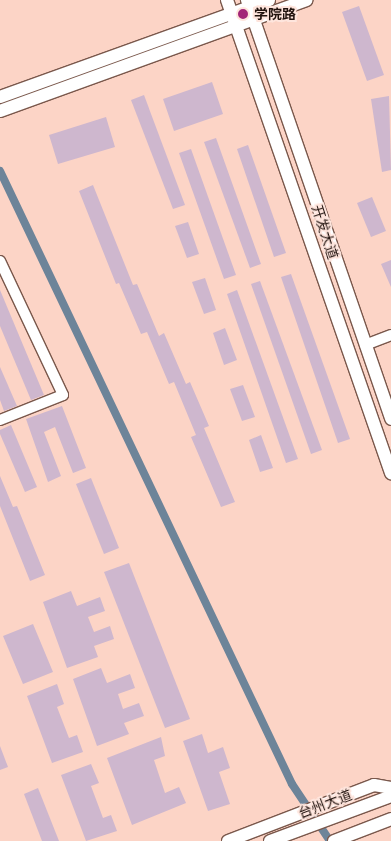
<!DOCTYPE html>
<html>
<head>
<meta charset="utf-8">
<style>
	body { margin:0 }
	#map { position:relative; width:391px; height:841px; overflow:hidden; background:#fcd4c6; font-family:"DM Sans","Noto Sans SC",sans-serif }
	div>[style] { position:absolute }
	.canal>* { height:8px; margin:-4px; padding:0 4px; transform-origin:4px; border-radius:4px; background:#6d8499 }
	.building>* { inset:0; background:#ceb7ce }
	.roads { filter:drop-shadow(1px 0 #7a584c) drop-shadow(-1px 0 #7a584c) drop-shadow(0 1px #7a584c) drop-shadow(0 -1px #7a584c) }
	.minor>* { height:10px; margin:-5px; padding:0 5px; transform-origin:5px; border-radius:5px; background:#fff }
	.major>* { height:12px; margin:-6px; padding:0 6px; transform-origin:6px; border-radius:6px; background:#fff }
	.dots>* { width:14px; height:14px; translate:-50% -50%; box-sizing:border-box; border:2px solid #fee5dd; border-radius:50% }
	span { translate:-50% -50%; white-space:nowrap; text-align:center; line-height:1.15; -webkit-text-stroke:4px #fee5dd; paint-order:stroke }
	.poi-label { font-size:14px; color:#21130e; font-weight:700 }
	.left { translate:0 -50%; text-align:left }
	.street-label { font-size:14px; color:#21130e }
</style>
</head>
<body>
<div id="map">
	<div class="canal">
		<i style="left:0;top:171px;width:679px;rotate:64.53deg"></i>
		<i style="left:292px;top:784px;width:69px;rotate:56.3deg"></i>
	</div>
	<div class="building">
		<i style="clip-path:polygon(359px 6px,384px 75px,367px 81px,342px 12px)"></i>
		<i style="clip-path:polygon(212px 82px,223px 114px,174px 131px,163px 99px)"></i>
		<i style="clip-path:polygon(144px 95px,185px 205px,173px 209px,131px 100px)"></i>
		<i style="clip-path:polygon(389px 96px,391px 170px,382px 172px,371px 99px)"></i>
		<i style="clip-path:polygon(106px 117px,115px 147px,58px 164px,49px 135px)"></i>
		<i style="clip-path:polygon(216px 138px,261px 264px,250px 268px,204px 142px)"></i>
		<i style="clip-path:polygon(248px 145px,286px 253px,274px 257px,237px 149px)"></i>
		<i style="clip-path:polygon(191px 149px,236px 275px,224px 279px,179px 153px)"></i>
		<i style="clip-path:polygon(93px 185px,133px 285px,137px 284px,159px 336px,164px 333px,186px 384px,190px 382px,209px 426px,204px 428px,235px 502px,221px 507px,191px 437px,196px 435px,174px 382px,169px 384px,147px 332px,141px 334px,119px 283px,116px 284px,79px 191px)"></i>
		<i style="clip-path:polygon(372px 197px,386px 231px,371px 237px,357px 203px)"></i>
		<i style="clip-path:polygon(188px 222px,199px 254px,187px 258px,175px 226px)"></i>
		<i style="clip-path:polygon(391px 260px,391px 287px,381px 264px)"></i>
		<i style="clip-path:polygon(291px 274px,350px 439px,338px 443px,281px 277px)"></i>
		<i style="clip-path:polygon(205px 278px,216px 310px,204px 314px,192px 282px)"></i>
		<i style="clip-path:polygon(260px 281px,322px 450px,311px 454px,251px 284px)"></i>
		<i style="clip-path:polygon(0 290px,44px 395px,31px 400px,0 326px)"></i>
		<i style="clip-path:polygon(237px 290px,298px 459px,286px 463px,227px 294px)"></i>
		<i style="clip-path:polygon(225px 328px,237px 360px,224px 365px,213px 333px)"></i>
		<i style="clip-path:polygon(0 367px,17px 406px,4px 411px,0 400px)"></i>
		<i style="clip-path:polygon(243px 385px,255px 417px,242px 421px,230px 389px)"></i>
		<i style="clip-path:polygon(62px 406px,86px 468px,73px 473px,55px 427px,44px 432px,61px 476px,48px 482px,26px 419px)"></i>
		<i style="clip-path:polygon(11px 425px,37px 487px,25px 492px,0 434px,0 430px)"></i>
		<i style="clip-path:polygon(261px 435px,273px 468px,260px 472px,249px 440px)"></i>
		<i style="clip-path:polygon(0 476px,13px 507px,17px 506px,45px 575px,30px 581px,0 506px)"></i>
		<i style="clip-path:polygon(91px 478px,119px 548px,104px 554px,76px 484px)"></i>
		<i style="clip-path:polygon(129px 563px,190px 719px,165px 728px,104px 572px)"></i>
		<i style="clip-path:polygon(71px 591px,77px 606px,100px 597px,105px 611px,88px 617px,94px 632px,110px 626px,114px 639px,94px 646px,98px 657px,67px 668px,43px 602px)"></i>
		<i style="clip-path:polygon(33px 624px,53px 672px,23px 684px,3px 636px)"></i>
		<i style="clip-path:polygon(101px 668px,107px 683px,130px 674px,135px 688px,118px 694px,123px 709px,139px 703px,144px 716px,124px 723px,129px 734px,97px 746px,73px 679px)"></i>
		<i style="clip-path:polygon(57px 684px,64px 704px,57px 707px,69px 738px,77px 735px,83px 752px,52px 763px,27px 696px)"></i>
		<i style="clip-path:polygon(202px 734px,208px 753px,223px 747px,230px 768px,219px 772px,230px 804px,208px 811px,183px 741px)"></i>
		<i style="clip-path:polygon(161px 737px,165px 756px,154px 760px,165px 793px,179px 787px,186px 803px,132px 825px,107px 758px)"></i>
		<i style="clip-path:polygon(0 746px,8px 767px,0 770px)"></i>
		<i style="clip-path:polygon(91px 764px,99px 783px,91px 786px,103px 818px,111px 815px,117px 831px,86px 841px,61px 775px)"></i>
		<i style="clip-path:polygon(38px 788px,59px 841px,42px 841px,24px 794px)"></i>
	</div>
	<div class="roads">
		<div class="minor">
			<i style="left:0;top:261px;width:148px;rotate:64.8deg"></i>
			<i style="left:63px;top:395px;width:68px;rotate:158.4deg"></i>
			<i style="left:365px;top:345px;width:28px;rotate:-21deg"></i>
		</div>
		<div class="major">
			<i style="left:227px;top:0;width:501px;rotate:70.88deg"></i>
			<i style="left:247px;top:0;width:443px;rotate:71deg"></i>
			<i style="left:0;top:97px;width:286px;rotate:-19.8deg"></i>
			<i style="left:0;top:111px;width:326px;rotate:-19.9deg"></i>
			<i style="left:228px;top:841px;width:156px;rotate:-21deg"></i>
			<i style="left:374px;top:785px;width:17px;rotate:10deg"></i>
			<i style="left:270px;top:841px;width:129px;rotate:-20.4deg"></i>
			<i style="left:334px;top:841px;width:61px;rotate:-21.1deg"></i>
		</div>
	</div>
	<div class="dots">
		<i style="left:243px;top:14px;background:#a32577"></i>
	</div>
	<div class="poi-label">
		<span class="left" style="left:254px;top:14px">学院路</span>
	</div>
	<div class="street-label">
		<span style="left:325px;top:232px;rotate:72deg">开发大道</span>
		<span style="left:325px;top:804px;rotate:-21deg">台州大道</span>
	</div>
</div>
</body>
</html>
